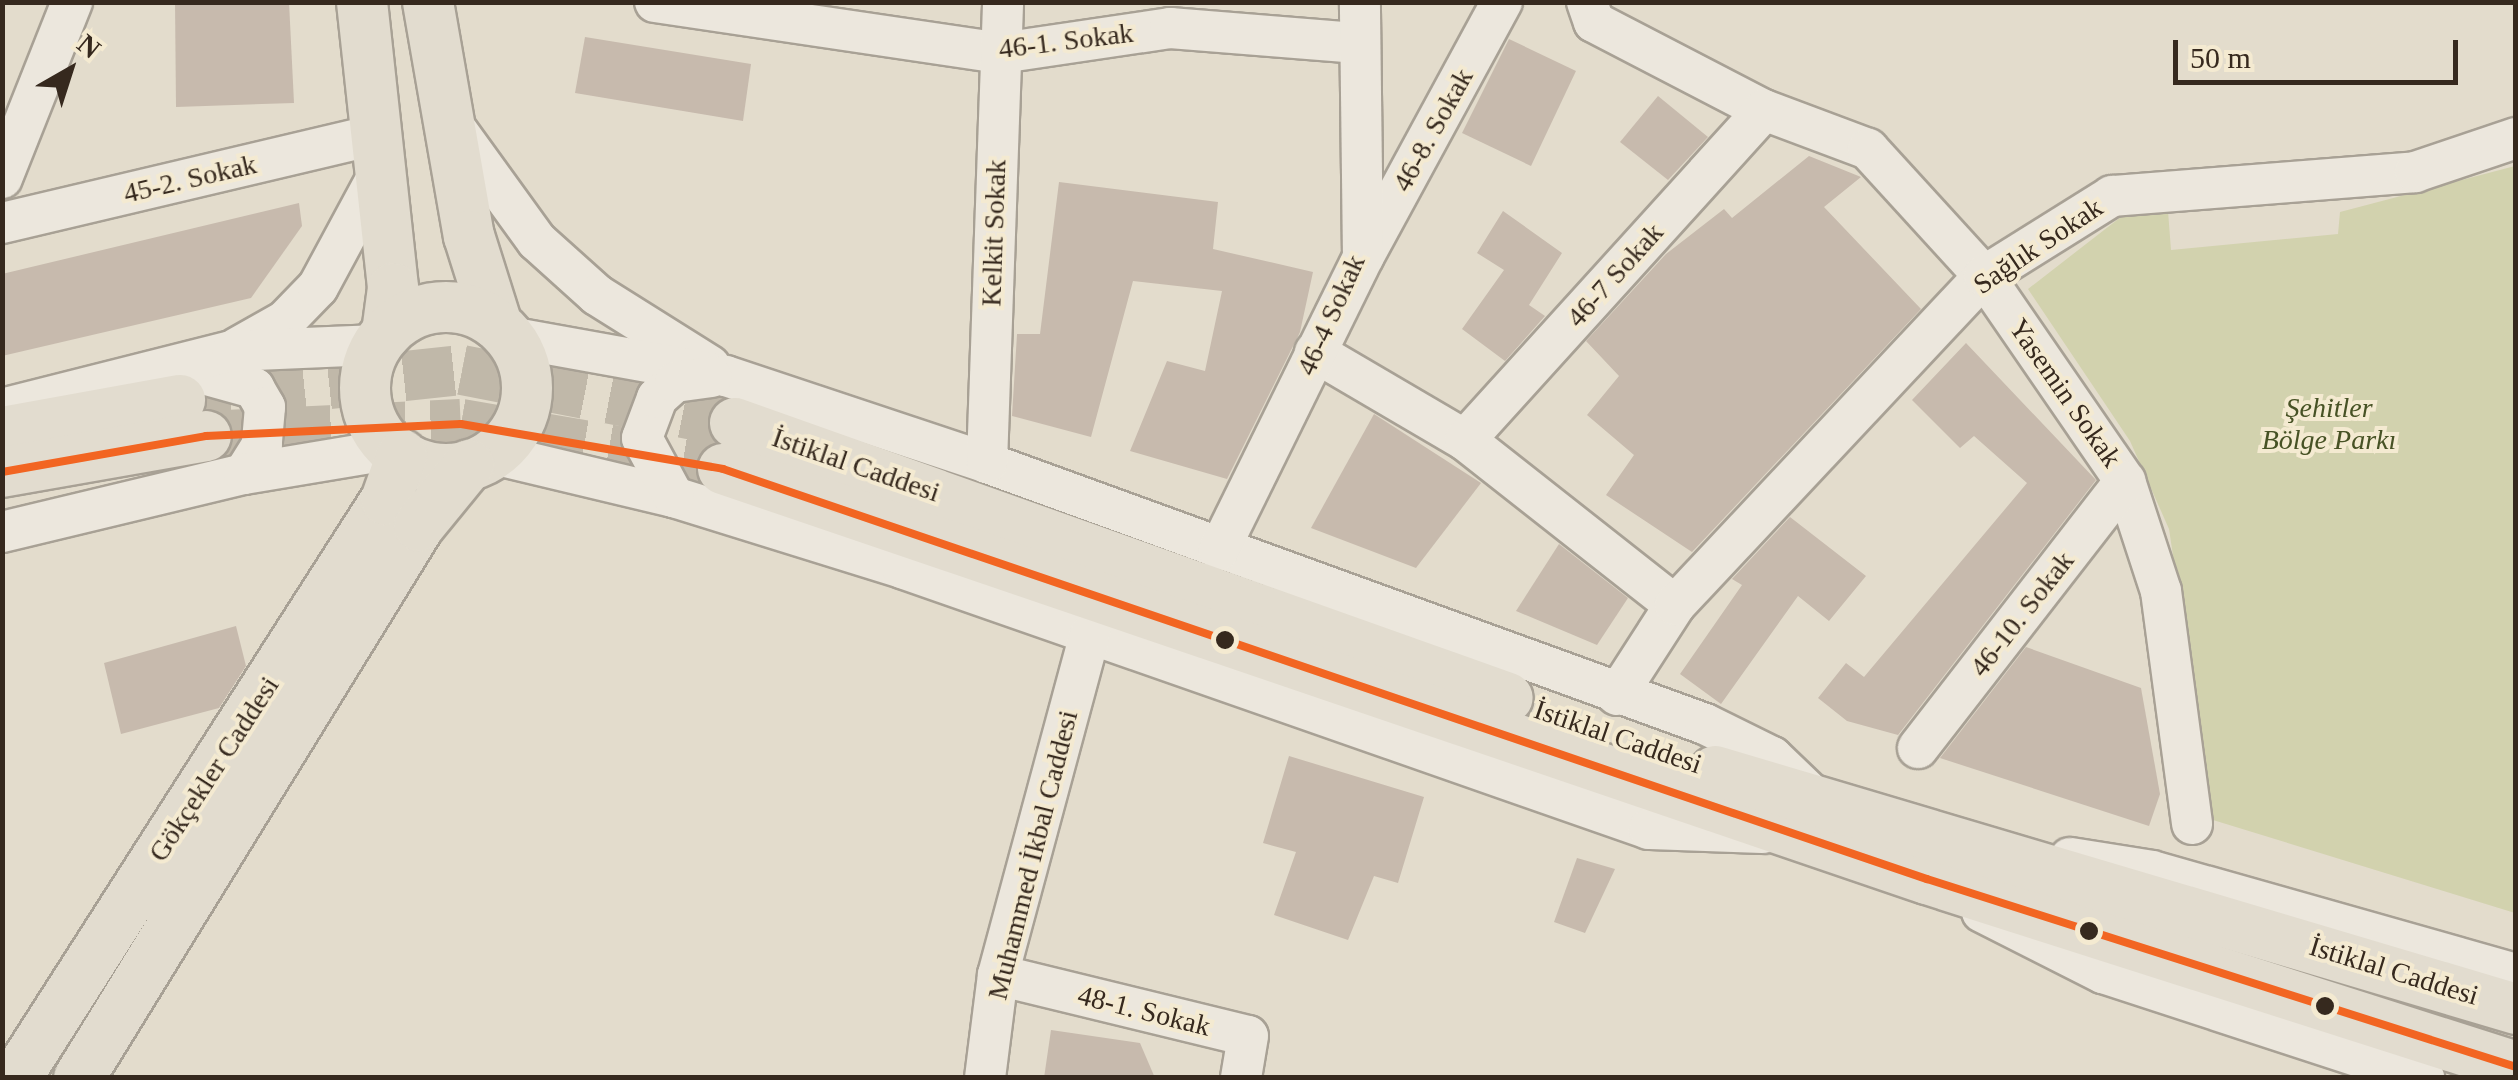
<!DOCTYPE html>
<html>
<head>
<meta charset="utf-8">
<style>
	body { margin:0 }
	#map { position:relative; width:2518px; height:1080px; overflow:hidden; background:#e3dccc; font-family:Georgia,serif }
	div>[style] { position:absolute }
	.green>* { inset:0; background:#d2d2ae }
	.building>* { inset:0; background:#c7baad }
	.major-tunnel>* { height:50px; margin-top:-25px; transform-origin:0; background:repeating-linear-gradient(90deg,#c0b8a9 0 50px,transparent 0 75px) }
	.roads { filter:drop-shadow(2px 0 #a8a195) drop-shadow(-2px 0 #a8a195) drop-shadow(0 2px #a8a195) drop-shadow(0 -2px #a8a195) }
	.minor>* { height:40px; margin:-20px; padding:0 20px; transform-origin:20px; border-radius:20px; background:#ece7dd }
	.major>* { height:50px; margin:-25px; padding:0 25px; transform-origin:25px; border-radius:25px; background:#e2dccf }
	.major>.ring { margin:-25px; padding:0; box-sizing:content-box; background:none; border:50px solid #e2dccf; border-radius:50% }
	.bus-1>* { height:8px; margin:-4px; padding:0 4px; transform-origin:4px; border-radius:4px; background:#f26522 }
	.dots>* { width:28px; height:28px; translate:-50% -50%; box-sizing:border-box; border:5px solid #f4ead1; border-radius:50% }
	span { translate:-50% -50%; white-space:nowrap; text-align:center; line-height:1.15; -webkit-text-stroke:8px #f4ead1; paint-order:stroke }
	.street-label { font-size:28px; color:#36291e }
	.park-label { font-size:28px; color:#475225; font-style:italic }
	.frame { position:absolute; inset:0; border:5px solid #36291e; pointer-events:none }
	.north { position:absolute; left:20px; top:20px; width:100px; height:100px; -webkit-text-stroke:8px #f4ead1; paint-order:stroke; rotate:39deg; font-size:28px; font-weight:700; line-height:40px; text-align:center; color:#36291e }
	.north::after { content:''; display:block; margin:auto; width:35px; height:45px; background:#36291e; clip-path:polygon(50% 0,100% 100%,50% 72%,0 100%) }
	.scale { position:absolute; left:2173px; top:40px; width:285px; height:45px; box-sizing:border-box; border:5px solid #36291e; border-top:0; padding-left:12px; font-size:30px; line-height:35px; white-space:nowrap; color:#36291e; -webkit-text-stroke:8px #f4ead1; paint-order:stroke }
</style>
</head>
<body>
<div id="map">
	<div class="green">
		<i style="clip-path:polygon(2515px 166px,2515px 913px,2213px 820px,2169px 529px,2130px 441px,2028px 289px,2126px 213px,2168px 211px,2171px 250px,2338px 234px,2340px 212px)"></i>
	</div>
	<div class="building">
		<i style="clip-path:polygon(175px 2px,289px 2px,294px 103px,176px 107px)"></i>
		<i style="clip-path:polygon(585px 37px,751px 64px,743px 121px,575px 93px)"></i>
		<i style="clip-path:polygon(1509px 39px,1576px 71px,1531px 166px,1462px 133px)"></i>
		<i style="clip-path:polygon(1658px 96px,1708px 137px,1668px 180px,1620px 142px)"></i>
		<i style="clip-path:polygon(1809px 156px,1861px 177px,1824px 207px,1921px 309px,1692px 552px,1606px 495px,1634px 455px,1587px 415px,1619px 376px,1586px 341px,1666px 254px,1724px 209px,1732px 218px)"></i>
		<i style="clip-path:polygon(1059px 182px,1218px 202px,1213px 249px,1313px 272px,1300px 332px,1227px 479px,1130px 451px,1167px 361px,1205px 371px,1222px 291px,1133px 281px,1091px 437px,1012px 416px,1017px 334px,1040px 334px)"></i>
		<i style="clip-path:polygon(299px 203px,302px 226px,251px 298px,2px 356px,2px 274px)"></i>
		<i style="clip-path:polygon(1503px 211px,1562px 253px,1529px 305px,1545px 316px,1505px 361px,1462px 329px,1504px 270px,1477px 253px)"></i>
		<i style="clip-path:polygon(1966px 343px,2096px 480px,1898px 735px,1847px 721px,1818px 698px,1846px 663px,1864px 677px,2027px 483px,1974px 436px,1960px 448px,1912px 400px)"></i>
		<i style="clip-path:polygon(1374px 414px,1481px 483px,1416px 568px,1311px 528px)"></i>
		<i style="clip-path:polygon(1790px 517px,1866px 576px,1829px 621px,1798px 596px,1721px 704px,1680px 674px,1742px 585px,1732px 579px)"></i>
		<i style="clip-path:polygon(1559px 544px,1628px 598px,1597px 645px,1516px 611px)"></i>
		<i style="clip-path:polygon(236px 626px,246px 666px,219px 708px,121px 734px,104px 663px)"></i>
		<i style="clip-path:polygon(2026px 647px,2141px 688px,2160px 794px,2149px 826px,1940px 758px)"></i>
		<i style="clip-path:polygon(1289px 756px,1424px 797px,1398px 883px,1374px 876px,1348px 940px,1274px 915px,1296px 852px,1263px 843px)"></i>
		<i style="clip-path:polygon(1577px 858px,1615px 869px,1585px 933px,1554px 922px)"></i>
		<i style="clip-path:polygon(1051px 1030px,1140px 1043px,1155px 1078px,1044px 1078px)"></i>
	</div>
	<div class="major-tunnel">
		<i style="left:180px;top:400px;width:284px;rotate:-6.1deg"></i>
		<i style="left:462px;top:370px;width:278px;rotate:11deg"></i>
		<i style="left:206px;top:436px;width:255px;rotate:-2.7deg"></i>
		<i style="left:461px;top:424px;width:266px;rotate:9.7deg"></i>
	</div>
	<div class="roads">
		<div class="minor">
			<i style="left:655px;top:2px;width:350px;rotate:8.4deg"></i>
			<i style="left:1001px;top:53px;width:171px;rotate:-8.4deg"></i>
			<i style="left:1170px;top:28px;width:189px;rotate:4.6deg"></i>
			<i style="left:1587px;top:2px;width:21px;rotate:71deg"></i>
			<i style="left:1594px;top:22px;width:191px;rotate:27.4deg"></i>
			<i style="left:1764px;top:110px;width:111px;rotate:20.6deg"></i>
			<i style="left:1868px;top:149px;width:172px;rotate:47.6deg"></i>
			<i style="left:1984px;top:276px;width:249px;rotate:55.5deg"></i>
			<i style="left:2125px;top:481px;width:116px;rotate:71.9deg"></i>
			<i style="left:2161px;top:591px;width:235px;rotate:82.4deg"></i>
			<i style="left:450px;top:121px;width:148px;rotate:54.1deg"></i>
			<i style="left:537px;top:241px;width:81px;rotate:42deg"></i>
			<i style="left:597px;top:295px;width:133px;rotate:32.1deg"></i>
			<i style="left:2px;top:178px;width:189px;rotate:-68.3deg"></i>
			<i style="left:2px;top:223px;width:386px;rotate:-13.3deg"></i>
			<i style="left:1365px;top:254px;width:287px;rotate:-61.5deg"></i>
			<i style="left:509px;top:337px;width:220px;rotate:10.2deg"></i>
			<i style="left:726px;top:376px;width:275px;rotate:18.4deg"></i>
			<i style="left:987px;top:463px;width:764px;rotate:19.98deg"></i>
			<i style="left:1705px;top:724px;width:75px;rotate:26.2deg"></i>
			<i style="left:1772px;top:757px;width:61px;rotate:43.7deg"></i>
			<i style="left:237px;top:348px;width:55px;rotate:-29.4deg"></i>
			<i style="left:285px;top:321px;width:47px;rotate:-45.9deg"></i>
			<i style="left:318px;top:287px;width:133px;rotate:-61.7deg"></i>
			<i style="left:1315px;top:352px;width:174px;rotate:30.4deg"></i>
			<i style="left:1465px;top:440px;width:267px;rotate:38.2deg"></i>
			<i style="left:185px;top:369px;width:72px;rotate:15.4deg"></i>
			<i style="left:254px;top:388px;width:22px;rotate:60deg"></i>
			<i style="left:265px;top:407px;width:38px;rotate:95deg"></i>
			<i style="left:262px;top:445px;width:34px;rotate:122deg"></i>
			<i style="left:2px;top:409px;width:237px;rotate:-14.2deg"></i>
			<i style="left:232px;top:351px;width:146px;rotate:-2.4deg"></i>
			<i style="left:1465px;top:440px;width:445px;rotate:-47.8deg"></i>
			<i style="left:493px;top:454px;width:186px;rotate:13.4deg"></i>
			<i style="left:674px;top:497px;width:239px;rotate:17.3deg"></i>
			<i style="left:902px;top:568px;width:791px;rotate:19.26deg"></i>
			<i style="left:1649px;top:829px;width:114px;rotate:2deg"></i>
			<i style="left:987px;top:463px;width:461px;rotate:-88deg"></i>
			<i style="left:674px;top:497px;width:67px;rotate:-118.5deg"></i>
			<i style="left:642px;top:438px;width:43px;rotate:-69.4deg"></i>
			<i style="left:657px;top:398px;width:24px;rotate:-42deg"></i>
			<i style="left:675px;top:382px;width:37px;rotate:-8deg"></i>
			<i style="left:2px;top:532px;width:249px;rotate:-13.5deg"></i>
			<i style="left:244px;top:474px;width:152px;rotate:-9.5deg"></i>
			<i style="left:1219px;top:550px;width:326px;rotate:-63.8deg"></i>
			<i style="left:1363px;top:257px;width:255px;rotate:-90.7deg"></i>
			<i style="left:1617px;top:695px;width:107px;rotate:-57.2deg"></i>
			<i style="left:1675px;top:605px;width:451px;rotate:-46.8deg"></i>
			<i style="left:1984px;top:276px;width:151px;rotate:-32deg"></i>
			<i style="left:2112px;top:196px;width:304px;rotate:-4.5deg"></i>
			<i style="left:2415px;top:172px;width:107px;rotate:-18.6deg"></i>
			<i style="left:1918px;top:748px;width:338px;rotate:-52.2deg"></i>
			<i style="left:2070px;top:858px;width:83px;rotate:9deg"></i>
			<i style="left:2152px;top:871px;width:378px;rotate:15.8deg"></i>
			<i style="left:1982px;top:912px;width:136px;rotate:26.8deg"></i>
			<i style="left:2103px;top:973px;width:338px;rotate:18.1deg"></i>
			<i style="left:998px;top:975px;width:257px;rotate:13.7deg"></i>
			<i style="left:1248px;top:1036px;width:43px;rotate:99.5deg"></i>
			<i style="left:985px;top:1078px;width:104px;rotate:-82.8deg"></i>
			<i style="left:998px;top:975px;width:353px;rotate:-74.9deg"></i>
		</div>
		<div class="major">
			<i style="left:362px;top:2px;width:288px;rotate:83.8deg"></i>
			<i style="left:393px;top:288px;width:45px;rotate:97.6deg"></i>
			<i style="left:428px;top:2px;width:238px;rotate:80.1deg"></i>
			<i style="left:469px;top:236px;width:93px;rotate:72.5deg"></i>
			<i class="ring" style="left:365px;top:307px;width:112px;height:112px"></i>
			<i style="left:735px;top:423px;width:820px;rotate:19.58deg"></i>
			<i style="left:2px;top:432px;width:181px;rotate:-10.2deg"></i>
			<i style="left:723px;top:469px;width:1272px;rotate:18.81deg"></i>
			<i style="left:1927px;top:879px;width:618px;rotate:17.7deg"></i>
			<i style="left:2px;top:472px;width:207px;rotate:-10deg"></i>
			<i style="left:1715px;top:771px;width:836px;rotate:16.55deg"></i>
			<i style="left:16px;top:1078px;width:686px;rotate:-57.38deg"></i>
			<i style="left:386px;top:500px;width:48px;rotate:-70.4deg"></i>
			<i style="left:79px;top:1078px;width:648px;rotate:-58.37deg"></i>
			<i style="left:419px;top:526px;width:79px;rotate:-50.7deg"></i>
		</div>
	</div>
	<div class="bus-1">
		<i style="left:2px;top:472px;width:207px;rotate:-10deg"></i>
		<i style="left:206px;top:436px;width:255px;rotate:-2.7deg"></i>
		<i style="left:461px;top:424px;width:266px;rotate:9.7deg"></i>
		<i style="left:723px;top:469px;width:1272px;rotate:18.81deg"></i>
		<i style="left:1927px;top:879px;width:618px;rotate:17.7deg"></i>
	</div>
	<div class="dots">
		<i style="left:1225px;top:640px;background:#36291e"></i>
		<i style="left:2089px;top:931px;background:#36291e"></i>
		<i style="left:2325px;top:1006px;background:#36291e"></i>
	</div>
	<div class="street-label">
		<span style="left:1066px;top:41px;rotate:-7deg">46-1. Sokak</span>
		<span style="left:1433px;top:130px;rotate:-61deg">46-8. Sokak</span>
		<span style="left:190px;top:179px;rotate:-13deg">45-2. Sokak</span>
		<span style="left:994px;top:233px;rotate:-88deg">Kelkit Sokak</span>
		<span style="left:2038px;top:246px;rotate:-34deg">Sağlık Sokak</span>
		<span style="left:1615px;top:275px;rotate:-48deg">46-7 Sokak</span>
		<span style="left:1331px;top:315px;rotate:-66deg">46-4 Sokak</span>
		<span style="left:2065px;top:393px;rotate:55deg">Yasemin Sokak</span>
		<span style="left:856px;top:465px;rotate:19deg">İstiklal Caddesi</span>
		<span style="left:2022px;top:614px;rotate:-52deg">46-10. Sokak</span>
		<span style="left:1618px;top:737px;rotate:19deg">İstiklal Caddesi</span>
		<span style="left:214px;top:769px;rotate:-57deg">Gökçekler Caddesi</span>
		<span style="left:1033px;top:855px;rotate:-76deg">Muhammed İkbal Caddesi</span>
		<span style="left:2394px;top:971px;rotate:17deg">İstiklal Caddesi</span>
		<span style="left:1144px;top:1011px;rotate:14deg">48-1. Sokak</span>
	</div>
	<div class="park-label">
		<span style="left:2329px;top:424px">Şehitler<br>Bölge Parkı</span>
	</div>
	<div class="frame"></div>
	<div class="north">N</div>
	<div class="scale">50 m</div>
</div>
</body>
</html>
